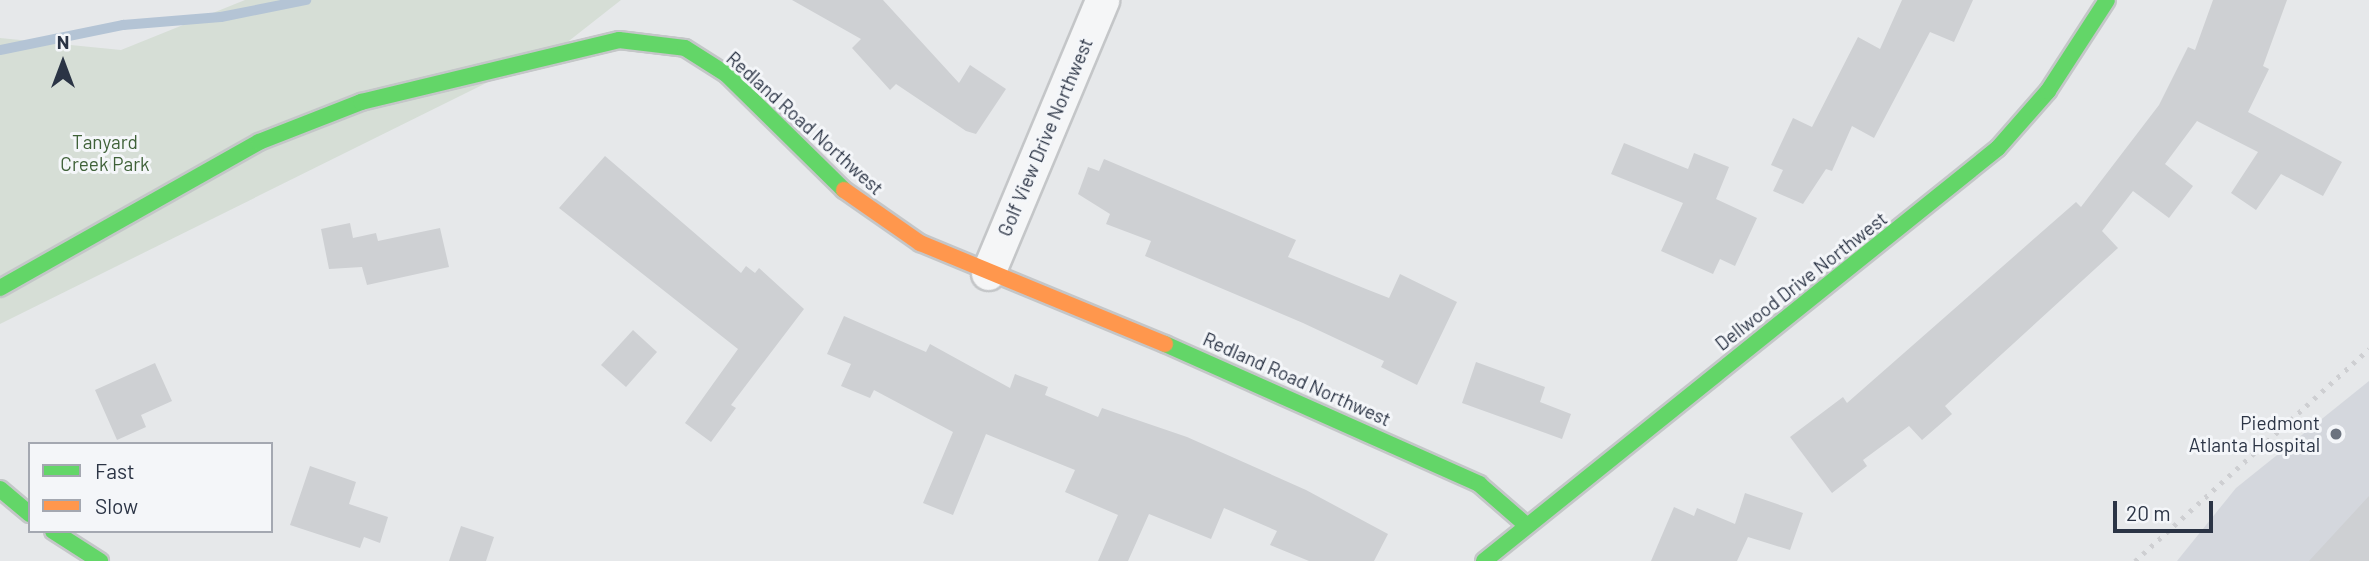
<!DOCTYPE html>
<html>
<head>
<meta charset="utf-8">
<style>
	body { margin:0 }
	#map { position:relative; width:2369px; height:561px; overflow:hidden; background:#e6e8ea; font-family:Barlow,sans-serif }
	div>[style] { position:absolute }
	.built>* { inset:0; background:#d4d7dd }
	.green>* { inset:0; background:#d6ded6 }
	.stream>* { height:10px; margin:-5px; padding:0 5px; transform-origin:5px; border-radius:5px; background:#b4c4d5 }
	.building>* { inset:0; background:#ced0d3 }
	.roads { filter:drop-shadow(2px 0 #c4c6c8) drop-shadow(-2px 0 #c4c6c8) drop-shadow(0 2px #c4c6c8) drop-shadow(0 -2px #c4c6c8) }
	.street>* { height:33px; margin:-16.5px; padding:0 16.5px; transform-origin:16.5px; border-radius:16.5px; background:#f5f6f7 }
	.fast>* { height:16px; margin:-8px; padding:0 8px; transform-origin:8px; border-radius:8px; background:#63d668 }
	.slow>* { height:16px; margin:-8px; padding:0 8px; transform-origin:8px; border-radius:8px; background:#ff974d }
	.rail>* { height:5px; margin-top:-2.5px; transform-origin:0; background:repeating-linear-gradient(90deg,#cecfd2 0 3.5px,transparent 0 10.5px) }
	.dots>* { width:19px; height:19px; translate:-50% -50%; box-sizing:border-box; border:4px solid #f4f6f9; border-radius:50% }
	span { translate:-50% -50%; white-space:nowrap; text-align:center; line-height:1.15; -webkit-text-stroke:6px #f4f6f9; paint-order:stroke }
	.street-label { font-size:19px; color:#2b3445 }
	.park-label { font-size:19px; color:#3f6138 }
	.poi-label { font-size:19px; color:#2b3445 }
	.right { translate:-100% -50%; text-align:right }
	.legend { position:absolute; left:28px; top:442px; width:245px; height:91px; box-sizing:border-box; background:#f4f6f9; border:2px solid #a4a8b1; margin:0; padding:9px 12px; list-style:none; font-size:21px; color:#2b3445 }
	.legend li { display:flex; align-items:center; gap:14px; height:35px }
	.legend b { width:35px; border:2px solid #a4a8b1 }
	.north { position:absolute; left:28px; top:28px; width:70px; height:70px; -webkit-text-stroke:5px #f4f6f9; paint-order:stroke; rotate:0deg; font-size:19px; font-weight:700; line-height:28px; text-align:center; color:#2b3445 }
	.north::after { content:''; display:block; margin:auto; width:24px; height:32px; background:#2b3445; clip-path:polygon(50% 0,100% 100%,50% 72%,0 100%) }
	.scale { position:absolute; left:2113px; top:501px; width:100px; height:32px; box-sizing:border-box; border:4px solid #2b3445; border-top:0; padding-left:9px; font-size:21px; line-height:24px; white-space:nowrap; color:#2b3445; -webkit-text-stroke:5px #f4f6f9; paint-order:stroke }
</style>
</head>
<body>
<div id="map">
	<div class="built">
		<i style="clip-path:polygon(2369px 381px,2369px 561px,2177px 561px,2236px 488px)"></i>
	</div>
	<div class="green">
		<i style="clip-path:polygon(245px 0,621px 0,565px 44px,0 324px,0 38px,121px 50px)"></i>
	</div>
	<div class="stream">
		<i style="left:0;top:50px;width:126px;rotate:-11.5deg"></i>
		<i style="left:123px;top:25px;width:98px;rotate:-4.7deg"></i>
		<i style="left:221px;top:17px;width:87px;rotate:-11.3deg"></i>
	</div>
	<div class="building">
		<i style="clip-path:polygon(792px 0,883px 0,959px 83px,970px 65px,1006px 89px,976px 134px,966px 131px,896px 84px,890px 90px,852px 48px,861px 39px)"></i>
		<i style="clip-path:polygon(1902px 0,1973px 0,1954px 42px,1930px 32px,1874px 138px,1852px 126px,1832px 171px,1826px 169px,1803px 204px,1773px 191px,1783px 170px,1771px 165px,1793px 118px,1812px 127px,1858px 37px,1880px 49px)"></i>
		<i style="clip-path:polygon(2213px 0,2287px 0,2263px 66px,2269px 69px,2248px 112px,2342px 162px,2323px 196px,2281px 174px,2256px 210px,2231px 193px,2258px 152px,2197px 121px,2165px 164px,2193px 186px,2169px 218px,2133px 191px,2102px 231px,2118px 248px,1945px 406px,1952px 414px,1922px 440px,1909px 426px,1863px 460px,1867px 466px,1832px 493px,1790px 437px,1843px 397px,1847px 403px,2076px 202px,2081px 207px,2159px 105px,2188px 47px,2195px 50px)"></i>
		<i style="clip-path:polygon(1624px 143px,1688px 169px,1694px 153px,1729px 167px,1716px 199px,1757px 218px,1735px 266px,1720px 259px,1713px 274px,1661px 251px,1683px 203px,1611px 174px)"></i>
		<i style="clip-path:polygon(605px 156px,741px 273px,746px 266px,755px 273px,759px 268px,804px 309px,731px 405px,736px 408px,711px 442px,685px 423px,738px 349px,559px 208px)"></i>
		<i style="clip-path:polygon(1104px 159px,1296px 240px,1288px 257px,1366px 289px,1389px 298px,1400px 274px,1457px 302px,1417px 385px,1381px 367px,1384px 361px,1303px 323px,1145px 256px,1151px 241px,1106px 224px,1110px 214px,1078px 194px,1088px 167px,1099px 171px)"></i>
		<i style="clip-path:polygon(350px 223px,353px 238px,376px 233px,378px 241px,440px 228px,449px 267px,367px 285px,362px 267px,329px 269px,321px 229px)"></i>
		<i style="clip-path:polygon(844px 316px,926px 352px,930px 344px,1010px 388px,1015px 374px,1048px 387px,1045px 395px,1098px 417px,1102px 408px,1187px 437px,1306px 490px,1388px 534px,1374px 561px,1309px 561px,1270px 545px,1277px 531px,1224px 508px,1211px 539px,1149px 514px,1128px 561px,1098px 561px,1118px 515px,1065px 492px,1075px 470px,986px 434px,953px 515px,923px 503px,953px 432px,874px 390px,870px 398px,841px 386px,851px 364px,827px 354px)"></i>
		<i style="clip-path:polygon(633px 330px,657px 352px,626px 387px,601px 365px)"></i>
		<i style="clip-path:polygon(1476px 362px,1545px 387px,1540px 402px,1571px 414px,1562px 439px,1462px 403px)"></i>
		<i style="clip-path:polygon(155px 363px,172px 401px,141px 415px,146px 427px,117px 440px,95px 390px)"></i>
		<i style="clip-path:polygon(310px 466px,356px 482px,349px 504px,388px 517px,380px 543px,364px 537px,360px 548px,290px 525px)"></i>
		<i style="clip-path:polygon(1745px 493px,1803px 513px,1790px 550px,1748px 537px,1737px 561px,1651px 561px,1674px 507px,1694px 516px,1697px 508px,1735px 524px)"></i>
		<i style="clip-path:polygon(2369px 496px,2369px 561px,2309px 561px)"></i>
		<i style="clip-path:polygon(461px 526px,494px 537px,486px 561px,449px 561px)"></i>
	</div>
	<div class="roads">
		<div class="street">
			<i style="left:988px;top:273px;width:296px;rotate:-67.3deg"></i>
		</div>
		<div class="fast">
			<i style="left:0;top:288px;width:297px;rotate:-29.4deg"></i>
			<i style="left:259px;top:142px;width:110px;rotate:-21.4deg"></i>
			<i style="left:361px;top:102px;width:265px;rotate:-13.5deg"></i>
			<i style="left:619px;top:40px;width:66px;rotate:6.9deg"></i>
			<i style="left:685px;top:48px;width:49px;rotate:32.4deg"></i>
			<i style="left:726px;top:74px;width:165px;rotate:44.5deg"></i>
			<i style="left:1165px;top:344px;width:344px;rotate:24deg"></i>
			<i style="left:1479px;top:484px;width:61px;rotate:41deg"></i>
			<i style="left:0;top:489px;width:39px;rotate:40deg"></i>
			<i style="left:53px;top:531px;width:56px;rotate:32.6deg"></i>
			<i style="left:1484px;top:561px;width:659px;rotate:-38.78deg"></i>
			<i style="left:1998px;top:148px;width:76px;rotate:-48.7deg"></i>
			<i style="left:2048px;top:91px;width:108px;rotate:-57deg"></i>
		</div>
		<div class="slow">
			<i style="left:844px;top:190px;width:93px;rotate:34.9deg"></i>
			<i style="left:920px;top:243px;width:265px;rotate:22.4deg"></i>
		</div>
	</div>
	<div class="rail">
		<i style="left:2135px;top:561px;width:316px;rotate:-42.2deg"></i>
	</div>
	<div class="dots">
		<i style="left:2336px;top:434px;background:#6c737f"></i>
	</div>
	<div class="street-label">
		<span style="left:805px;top:123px;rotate:42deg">Redland Road Northwest</span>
		<span style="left:1045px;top:137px;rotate:-67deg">Golf View Drive Northwest</span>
		<span style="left:1801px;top:281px;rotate:-38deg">Dellwood Drive Northwest</span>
		<span style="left:1297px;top:379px;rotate:24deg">Redland Road Northwest</span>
	</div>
	<div class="park-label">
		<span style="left:105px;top:153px">Tanyard<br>Creek Park</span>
	</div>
	<div class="poi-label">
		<span class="right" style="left:2320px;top:434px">Piedmont<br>Atlanta Hospital</span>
	</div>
	<ul class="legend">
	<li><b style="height:9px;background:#63d668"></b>Fast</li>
	<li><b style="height:9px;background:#ff974d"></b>Slow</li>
	</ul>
	<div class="north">N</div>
	<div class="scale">20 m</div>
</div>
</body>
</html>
